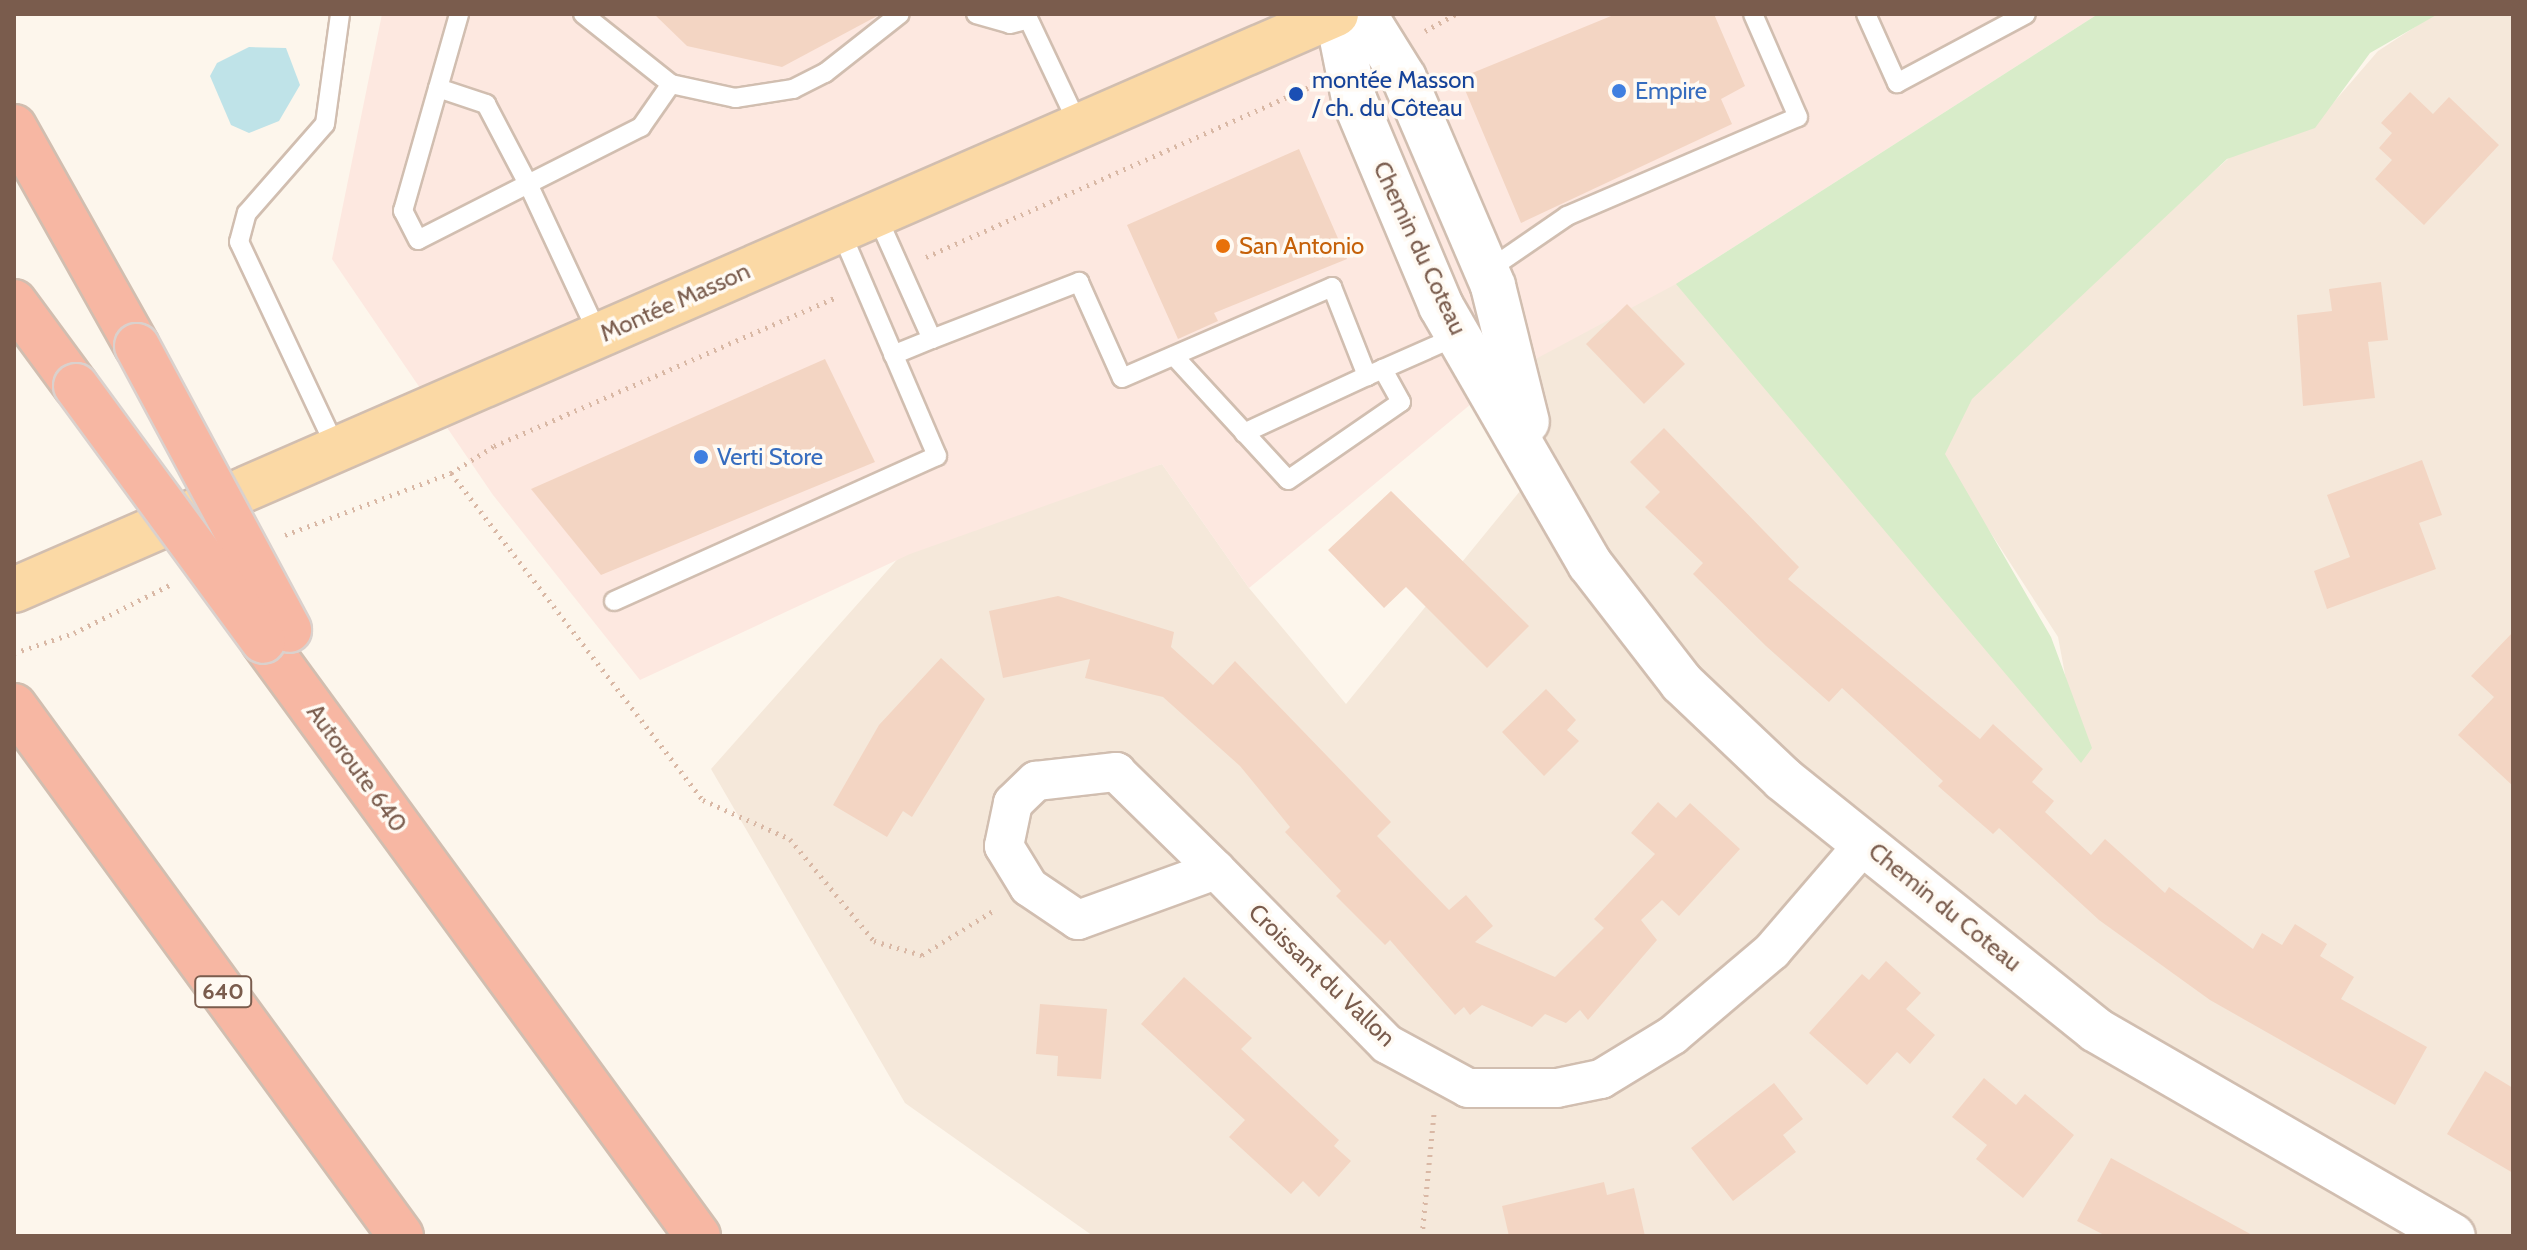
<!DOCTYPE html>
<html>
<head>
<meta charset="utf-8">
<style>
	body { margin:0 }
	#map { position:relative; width:2527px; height:1250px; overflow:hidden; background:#fdf6ec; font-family:Cabin,sans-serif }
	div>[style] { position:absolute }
	.residential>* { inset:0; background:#f5e8da }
	.commercial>* { inset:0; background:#fde8e0 }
	.green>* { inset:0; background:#d8ecc9 }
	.water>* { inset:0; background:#bfe3e8 }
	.building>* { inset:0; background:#f3d5c3 }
	.path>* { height:5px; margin-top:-2.5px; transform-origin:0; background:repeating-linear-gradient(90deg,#d9b8a5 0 2px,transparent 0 8px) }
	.roads { filter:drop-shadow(2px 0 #d1beb0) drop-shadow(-2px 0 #d1beb0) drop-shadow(0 2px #d1beb0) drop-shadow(0 -2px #d1beb0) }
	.service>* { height:18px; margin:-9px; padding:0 9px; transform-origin:9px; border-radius:9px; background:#fff }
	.minor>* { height:38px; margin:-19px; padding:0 19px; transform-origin:19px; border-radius:19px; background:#fff }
	.tertiary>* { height:44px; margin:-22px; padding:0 22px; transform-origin:22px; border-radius:22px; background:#fff }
	.primary>* { height:44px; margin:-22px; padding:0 22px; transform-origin:22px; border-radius:22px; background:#fbd9a5 }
	.motorway>* { height:44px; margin:-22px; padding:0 22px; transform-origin:22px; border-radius:22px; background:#f7b7a3 }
	.bridges { filter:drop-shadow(2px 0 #dad1cd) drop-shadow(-2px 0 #dad1cd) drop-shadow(0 2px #dad1cd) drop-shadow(0 -2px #dad1cd) }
	.motorway-bridge>* { height:44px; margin:-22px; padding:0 22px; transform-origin:22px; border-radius:22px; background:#f7b7a3 }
	.dots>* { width:22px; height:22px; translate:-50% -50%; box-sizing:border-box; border:4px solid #fffaf3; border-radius:50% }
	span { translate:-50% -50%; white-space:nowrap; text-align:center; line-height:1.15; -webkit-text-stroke:7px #fffaf3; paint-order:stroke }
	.shield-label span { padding:2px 6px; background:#fffaf3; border:2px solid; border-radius:6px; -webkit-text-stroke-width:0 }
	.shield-label { font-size:22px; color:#7a5c4d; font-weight:700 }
	.transit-label { font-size:24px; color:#164399 }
	.left { translate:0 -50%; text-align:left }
	.shop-label { font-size:24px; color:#366cbe }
	.food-label { font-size:24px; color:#c56008 }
	.street-label { font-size:24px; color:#7a5c4d }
	.frame { position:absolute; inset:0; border:16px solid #7a5c4d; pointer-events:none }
</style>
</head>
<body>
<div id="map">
	<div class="residential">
		<i style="clip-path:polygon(2435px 14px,2513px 14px,2513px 1236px,1093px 1236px,905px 1103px,711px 769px,918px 536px,1162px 464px,1249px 588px,1346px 704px,1547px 458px,1506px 375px,1681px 262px,2081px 760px,2058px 637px,1941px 456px,1966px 392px,2239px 149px,2315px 124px,2378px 51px)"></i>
	</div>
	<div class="commercial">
		<i style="clip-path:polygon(382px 14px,2098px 14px,1676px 284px,1506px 375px,1249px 588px,1162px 464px,910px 554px,640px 680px,493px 495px,332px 259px)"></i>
	</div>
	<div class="green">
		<i style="clip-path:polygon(2098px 14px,2438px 14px,2370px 53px,2315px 128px,2227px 159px,1972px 399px,1945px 454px,2051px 637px,2092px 748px,2081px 763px,1676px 284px)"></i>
	</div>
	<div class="water">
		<i style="clip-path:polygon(249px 47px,286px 48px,300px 85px,279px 121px,249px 133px,231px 125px,210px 76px,217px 63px)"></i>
	</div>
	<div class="building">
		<i style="clip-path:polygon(654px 14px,881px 14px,782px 67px,687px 46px)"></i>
		<i style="clip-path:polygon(1616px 14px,1714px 14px,1745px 86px,1721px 99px,1732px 124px,1521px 223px,1460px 78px)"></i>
		<i style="clip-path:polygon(2410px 92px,2433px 114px,2449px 97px,2499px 145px,2424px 225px,2375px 179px,2392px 160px,2379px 148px,2392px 133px,2381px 123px)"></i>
		<i style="clip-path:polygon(1299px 149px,1347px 259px,1214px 313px,1218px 321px,1178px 339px,1127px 225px)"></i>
		<i style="clip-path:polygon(2381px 282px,2388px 340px,2368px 342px,2375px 398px,2303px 406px,2297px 315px,2332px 311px,2329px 289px)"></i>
		<i style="clip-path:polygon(1627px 304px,1685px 364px,1644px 404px,1586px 344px)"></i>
		<i style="clip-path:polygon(825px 359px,875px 462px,601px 575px,531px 489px)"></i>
		<i style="clip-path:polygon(1664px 428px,1799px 567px,1788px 579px,1980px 739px,1993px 724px,2043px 769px,2032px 782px,2054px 801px,2045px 812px,2091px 855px,2105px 839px,2165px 893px,2169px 887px,2253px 949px,2262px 933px,2282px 945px,2295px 924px,2327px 944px,2320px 956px,2354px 977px,2341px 999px,2427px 1047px,2395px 1105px,2210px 1000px,2099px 920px,1999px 828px,1993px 834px,1938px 786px,1943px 781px,1842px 688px,1829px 702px,1766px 646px,1693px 574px,1703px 563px,1645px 507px,1660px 492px,1630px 462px)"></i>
		<i style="clip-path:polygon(2422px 460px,2442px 515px,2419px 523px,2436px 569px,2327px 609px,2314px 571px,2350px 557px,2327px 495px)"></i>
		<i style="clip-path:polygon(1391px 491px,1529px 626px,1487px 668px,1406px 587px,1384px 608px,1328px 550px)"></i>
		<i style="clip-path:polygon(1058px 596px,1174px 632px,1171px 647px,1213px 685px,1235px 661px,1391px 822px,1377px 836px,1449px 910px,1466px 895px,1493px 926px,1475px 942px,1555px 977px,1604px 928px,1594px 919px,1655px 854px,1631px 833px,1658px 802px,1676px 818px,1690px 803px,1740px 849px,1679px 916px,1662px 900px,1641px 920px,1657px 940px,1588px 1020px,1580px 1010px,1566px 1023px,1545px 1014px,1532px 1027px,1482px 1005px,1470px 1015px,1464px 1007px,1455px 1015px,1390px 940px,1385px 945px,1336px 896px,1341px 891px,1285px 832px,1290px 827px,1240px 766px,1163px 697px,1085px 678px,1090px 659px,1003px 678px,989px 611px)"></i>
		<i style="clip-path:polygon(2513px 632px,2513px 786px,2458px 735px,2494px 697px,2471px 676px)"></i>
		<i style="clip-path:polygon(941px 658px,985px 699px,912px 817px,903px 811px,887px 837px,833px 805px,879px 725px)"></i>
		<i style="clip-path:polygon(1546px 689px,1576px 720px,1567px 730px,1579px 741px,1544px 776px,1502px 732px)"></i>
		<i style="clip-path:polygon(1886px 961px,1921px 993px,1906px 1009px,1935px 1035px,1910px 1064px,1897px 1052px,1867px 1085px,1809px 1033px,1862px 974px,1869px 980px)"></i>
		<i style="clip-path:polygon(1184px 977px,1252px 1038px,1241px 1049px,1339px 1140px,1334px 1146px,1351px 1161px,1319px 1197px,1303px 1181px,1291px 1194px,1229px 1137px,1245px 1120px,1141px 1024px)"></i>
		<i style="clip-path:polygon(1040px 1004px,1107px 1009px,1101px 1079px,1057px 1076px,1058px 1056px,1036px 1054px)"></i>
		<i style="clip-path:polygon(2485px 1071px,2513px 1088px,2513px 1173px,2447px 1134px)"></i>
		<i style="clip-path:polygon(1984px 1078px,2016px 1105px,2025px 1094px,2074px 1135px,2023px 1198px,1976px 1159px,1987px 1145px,1952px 1117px)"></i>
		<i style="clip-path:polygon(1774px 1083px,1803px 1119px,1783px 1135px,1796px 1152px,1733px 1201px,1691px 1148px)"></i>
		<i style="clip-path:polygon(2111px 1158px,2254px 1236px,2106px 1236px,2077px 1221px)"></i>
		<i style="clip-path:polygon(1604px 1182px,1607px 1195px,1634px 1188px,1645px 1236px,1509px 1236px,1502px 1206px)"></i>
	</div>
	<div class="path">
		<i style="left:1425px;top:31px;width:35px;rotate:-29deg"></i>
		<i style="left:926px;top:257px;width:418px;rotate:-23.9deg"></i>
		<i style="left:451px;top:473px;width:413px;rotate:52.4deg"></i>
		<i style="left:703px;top:800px;width:95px;rotate:24.1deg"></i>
		<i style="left:790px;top:839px;width:132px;rotate:50.5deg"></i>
		<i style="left:874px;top:941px;width:50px;rotate:16.3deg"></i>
		<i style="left:922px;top:955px;width:87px;rotate:-31.9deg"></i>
		<i style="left:285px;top:535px;width:177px;rotate:-20.5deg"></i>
		<i style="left:451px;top:473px;width:51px;rotate:-32.1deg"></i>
		<i style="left:494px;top:446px;width:374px;rotate:-23.5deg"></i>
		<i style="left:14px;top:653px;width:63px;rotate:-18.4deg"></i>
		<i style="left:74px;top:633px;width:107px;rotate:-26.6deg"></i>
		<i style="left:1422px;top:1236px;width:123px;rotate:-84.4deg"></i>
	</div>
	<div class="roads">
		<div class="service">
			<i style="left:583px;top:14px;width:112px;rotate:38.5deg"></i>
			<i style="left:671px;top:84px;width:66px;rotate:12.3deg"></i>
			<i style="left:735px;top:98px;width:59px;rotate:-8.8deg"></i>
			<i style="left:793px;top:89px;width:36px;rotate:-27deg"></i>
			<i style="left:825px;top:73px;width:95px;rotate:-38.2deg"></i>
			<i style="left:976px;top:14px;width:35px;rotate:16deg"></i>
			<i style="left:1010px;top:24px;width:16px;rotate:-14deg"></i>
			<i style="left:1026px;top:14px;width:124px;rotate:64.7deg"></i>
			<i style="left:1866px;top:14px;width:76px;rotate:65.8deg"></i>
			<i style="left:1897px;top:83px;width:146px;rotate:-28.1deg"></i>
			<i style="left:438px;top:88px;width:51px;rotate:18.4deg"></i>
			<i style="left:486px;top:104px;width:90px;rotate:62.3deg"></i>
			<i style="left:528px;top:184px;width:123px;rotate:153deg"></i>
			<i style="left:418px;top:240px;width:33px;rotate:-117deg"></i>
			<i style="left:403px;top:211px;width:205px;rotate:-74.1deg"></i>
			<i style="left:876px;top:214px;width:137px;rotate:65.9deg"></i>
			<i style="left:932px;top:339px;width:42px;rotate:157.7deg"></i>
			<i style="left:1487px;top:271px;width:97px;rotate:-34.5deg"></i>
			<i style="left:1567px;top:216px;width:251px;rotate:-23.2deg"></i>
			<i style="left:1798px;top:117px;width:112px;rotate:-113.6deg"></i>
			<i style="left:599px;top:336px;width:168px;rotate:-115deg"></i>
			<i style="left:528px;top:184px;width:127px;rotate:-26.8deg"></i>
			<i style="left:641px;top:127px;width:52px;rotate:-55.1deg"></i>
			<i style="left:932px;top:339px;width:158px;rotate:-21.2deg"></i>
			<i style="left:1079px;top:282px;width:105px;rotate:65.9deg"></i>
			<i style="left:1122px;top:378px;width:229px;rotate:-23.4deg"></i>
			<i style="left:1332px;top:287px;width:96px;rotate:68.5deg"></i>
			<i style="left:1367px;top:376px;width:102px;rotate:-23.8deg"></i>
			<i style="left:1174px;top:356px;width:168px;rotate:47.4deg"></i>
			<i style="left:1288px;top:480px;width:137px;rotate:-34.6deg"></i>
			<i style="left:1401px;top:402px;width:38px;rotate:-119deg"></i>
			<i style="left:1244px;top:433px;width:136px;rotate:-24.9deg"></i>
			<i style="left:337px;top:450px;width:230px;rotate:-115.2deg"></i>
			<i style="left:239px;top:242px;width:30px;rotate:-75deg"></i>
			<i style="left:247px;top:213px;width:118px;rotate:-48.8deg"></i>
			<i style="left:325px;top:124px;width:111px;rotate:-82.2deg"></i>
			<i style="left:614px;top:601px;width:354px;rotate:-24.2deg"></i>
			<i style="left:937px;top:456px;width:246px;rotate:-113.2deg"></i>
		</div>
		<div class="minor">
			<i style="left:1216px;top:870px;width:147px;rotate:160.1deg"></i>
			<i style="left:1078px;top:920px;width:59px;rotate:-146deg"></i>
			<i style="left:1029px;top:887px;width:48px;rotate:-121.4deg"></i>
			<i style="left:1004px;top:846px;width:44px;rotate:-78.2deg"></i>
			<i style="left:1013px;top:803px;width:32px;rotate:-44deg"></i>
			<i style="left:1036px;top:781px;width:81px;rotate:-6.4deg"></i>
			<i style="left:1116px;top:772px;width:140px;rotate:44.4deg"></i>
			<i style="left:1216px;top:870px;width:244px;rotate:45.5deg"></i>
			<i style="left:1387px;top:1044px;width:92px;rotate:28.5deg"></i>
			<i style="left:1468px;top:1088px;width:89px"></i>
			<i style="left:1557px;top:1088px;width:45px;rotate:-11.6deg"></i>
			<i style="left:1601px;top:1079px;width:84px;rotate:-31.4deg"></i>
			<i style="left:1673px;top:1035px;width:130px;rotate:-40.3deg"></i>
			<i style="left:1772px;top:951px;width:143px;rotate:-49.3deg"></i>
		</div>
		<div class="tertiary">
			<i style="left:1337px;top:14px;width:87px;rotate:78.7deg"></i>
			<i style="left:1354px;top:99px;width:225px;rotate:67.2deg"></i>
			<i style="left:1441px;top:306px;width:298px;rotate:60deg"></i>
			<i style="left:1590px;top:564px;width:150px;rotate:52.3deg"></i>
			<i style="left:1682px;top:683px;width:139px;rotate:43.5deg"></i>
			<i style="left:1783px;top:779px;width:401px;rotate:38.7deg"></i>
			<i style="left:2096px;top:1030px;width:412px;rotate:30deg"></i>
			<i style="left:1364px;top:14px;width:75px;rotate:58deg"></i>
			<i style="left:1404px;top:78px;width:226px;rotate:66.8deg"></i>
			<i style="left:1493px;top:286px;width:140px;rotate:76deg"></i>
		</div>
		<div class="primary">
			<i style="left:14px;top:590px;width:1442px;rotate:-23.54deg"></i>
		</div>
		<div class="motorway">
			<i style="left:14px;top:127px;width:251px;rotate:60.7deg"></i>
			<i style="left:14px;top:302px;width:104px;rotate:53.6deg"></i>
			<i style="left:263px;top:641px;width:737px;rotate:53.83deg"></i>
			<i style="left:14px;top:706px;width:656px;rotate:53.86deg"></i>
		</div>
	</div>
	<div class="bridges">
		<div class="motorway-bridge">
			<i style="left:137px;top:346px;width:322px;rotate:61.8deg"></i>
			<i style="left:76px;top:386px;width:316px;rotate:53.7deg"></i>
		</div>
	</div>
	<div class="dots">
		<i style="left:1619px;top:91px;background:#3f7fe0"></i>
		<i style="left:1296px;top:94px;background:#1a4fb4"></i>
		<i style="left:1223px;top:246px;background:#e8710a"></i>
		<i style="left:701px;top:457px;background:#3f7fe0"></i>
	</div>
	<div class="shield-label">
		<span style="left:223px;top:992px">640</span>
	</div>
	<div class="transit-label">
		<span class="left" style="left:1312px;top:94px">montée Masson<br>/ ch. du Côteau</span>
	</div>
	<div class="shop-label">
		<span class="left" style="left:1635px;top:91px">Empire</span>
		<span class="left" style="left:717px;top:457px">Verti Store</span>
	</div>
	<div class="food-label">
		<span class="left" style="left:1239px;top:246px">San Antonio</span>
	</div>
	<div class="street-label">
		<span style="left:1420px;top:248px;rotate:65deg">Chemin du Coteau</span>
		<span style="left:675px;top:302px;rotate:-24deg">Montée Masson</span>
		<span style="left:357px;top:768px;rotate:54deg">Autoroute 640</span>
		<span style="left:1945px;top:907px;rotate:39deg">Chemin du Coteau</span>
		<span style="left:1322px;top:975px;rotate:44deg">Croissant du Vallon</span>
	</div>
	<div class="frame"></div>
</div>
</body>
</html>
